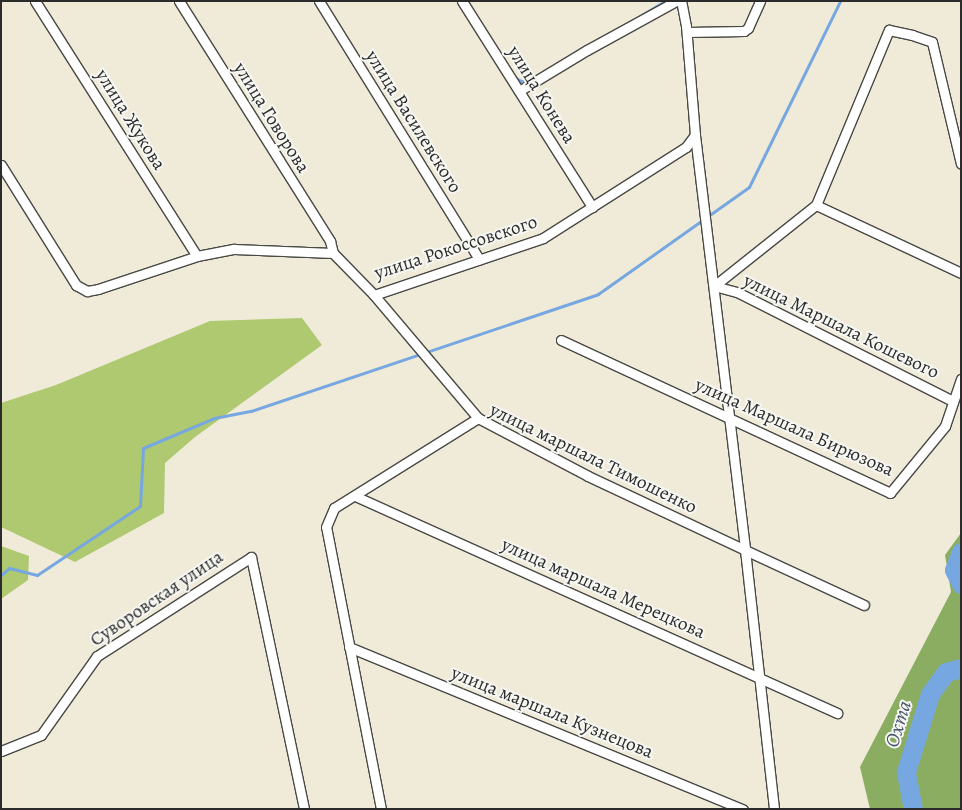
<!DOCTYPE html>
<html>
<head>
<meta charset="utf-8">
<style>
	body { margin:0 }
	#map { position:relative; width:962px; height:810px; overflow:hidden; background:#efebd8; font-family:Alegreya,serif }
	div>[style] { position:absolute }
	.green>* { inset:0; background:#aec96f }
	.forest>* { inset:0; background:#8aad62 }
	.stream>* { height:3px; margin:-1.5px; padding:0 1.5px; transform-origin:1.5px; border-radius:1.5px; background:#77a7e1 }
	.river>* { height:19px; margin:-9.5px; padding:0 9.5px; transform-origin:9.5px; border-radius:9.5px; background:#77a7e1 }
	.roads { filter:drop-shadow(1px 0 #484845) drop-shadow(-1px 0 #484845) drop-shadow(0 1px #484845) drop-shadow(0 -1px #484845) }
	.minor>* { height:9px; margin:-4.5px; padding:0 4.5px; transform-origin:4.5px; border-radius:4.5px; background:#fff }
	span { translate:-50% -50%; white-space:nowrap; text-align:center; line-height:1.15; -webkit-text-stroke:4px #f6f6f2; paint-order:stroke }
	.street-label { font-size:19px; color:#2b2b2b }
	.water-label { font-size:20px; color:#46566b; font-style:italic }
	.frame { position:absolute; inset:0; border:2px solid #2b2b2b; pointer-events:none }
</style>
</head>
<body>
<div id="map">
	<div class="green">
		<i style="clip-path:polygon(302px 318px,322px 345px,195px 437px,165px 463px,164px 513px,75px 562px,1px 527px,1px 403px,56px 385px,210px 321px)"></i>
		<i style="clip-path:polygon(1px 546px,29px 556px,28px 580px,1px 599px)"></i>
	</div>
	<div class="forest">
		<i style="clip-path:polygon(961px 533px,961px 809px,870px 809px,860px 767px,951px 592px,945px 555px)"></i>
	</div>
	<div class="stream">
		<i style="left:640px;top:16px;width:29px;rotate:-31deg"></i>
		<i style="left:514px;top:77px;width:8px;rotate:30deg"></i>
		<i style="left:521px;top:81px;width:10px;rotate:-11deg"></i>
		<i style="left:1px;top:575px;width:11px;rotate:-41deg"></i>
		<i style="left:9px;top:568px;width:29px;rotate:14deg"></i>
		<i style="left:37px;top:575px;width:124px;rotate:-33.8deg"></i>
		<i style="left:140px;top:506px;width:58px;rotate:-87deg"></i>
		<i style="left:143px;top:448px;width:77px;rotate:-22.9deg"></i>
		<i style="left:214px;top:418px;width:38px;rotate:-11deg"></i>
		<i style="left:251px;top:411px;width:366px;rotate:-18.6deg"></i>
		<i style="left:598px;top:294px;width:185px;rotate:-35.3deg"></i>
		<i style="left:749px;top:187px;width:207px;rotate:-63.9deg"></i>
	</div>
	<div class="river">
		<i style="left:961px;top:552px;width:19px;rotate:111deg"></i>
		<i style="left:954px;top:570px;width:16px;rotate:63deg"></i>
		<i style="left:913px;top:809px;width:38px;rotate:-101deg"></i>
		<i style="left:906px;top:772px;width:82px;rotate:-72.9deg"></i>
		<i style="left:930px;top:694px;width:27px;rotate:-54deg"></i>
		<i style="left:946px;top:672px;width:16px;rotate:-15deg"></i>
	</div>
	<div class="roads">
		<div class="minor">
			<i style="left:35px;top:1px;width:302px;rotate:57.6deg"></i>
			<i style="left:179px;top:1px;width:284px;rotate:57.8deg"></i>
			<i style="left:330px;top:241px;width:12px;rotate:76deg"></i>
			<i style="left:319px;top:1px;width:304px;rotate:58.2deg"></i>
			<i style="left:462px;top:1px;width:244px;rotate:57.7deg"></i>
			<i style="left:687px;top:32px;width:57px;rotate:-1deg"></i>
			<i style="left:744px;top:31px;width:5px;rotate:-37deg"></i>
			<i style="left:748px;top:28px;width:30px;rotate:-66deg"></i>
			<i style="left:519px;top:91px;width:79px;rotate:-31.1deg"></i>
			<i style="left:587px;top:50px;width:102px;rotate:-28.8deg"></i>
			<i style="left:695px;top:135px;width:418px;rotate:83.1deg"></i>
			<i style="left:745px;top:550px;width:131px;rotate:24.8deg"></i>
			<i style="left:1px;top:165px;width:142px;rotate:58deg"></i>
			<i style="left:76px;top:285px;width:13px;rotate:29deg"></i>
			<i style="left:87px;top:291px;width:11px;rotate:-10deg"></i>
			<i style="left:98px;top:289px;width:104px;rotate:-18.4deg"></i>
			<i style="left:197px;top:256px;width:38px;rotate:-11deg"></i>
			<i style="left:234px;top:249px;width:99px;rotate:2.3deg"></i>
			<i style="left:333px;top:253px;width:59px;rotate:45.7deg"></i>
			<i style="left:374px;top:295px;width:178px;rotate:-18.6deg"></i>
			<i style="left:543px;top:238px;width:169px;rotate:-32.5deg"></i>
			<i style="left:686px;top:147px;width:15px;rotate:-53deg"></i>
			<i style="left:695px;top:135px;width:109px;rotate:-94.7deg"></i>
			<i style="left:686px;top:26px;width:25px;rotate:-101deg"></i>
			<i style="left:816px;top:205px;width:160px;rotate:25.1deg"></i>
			<i style="left:714px;top:286px;width:130px;rotate:-38.5deg"></i>
			<i style="left:816px;top:205px;width:190px;rotate:-67.4deg"></i>
			<i style="left:889px;top:30px;width:24px;rotate:12deg"></i>
			<i style="left:912px;top:35px;width:21px;rotate:19deg"></i>
			<i style="left:932px;top:42px;width:125px;rotate:76.6deg"></i>
			<i style="left:714px;top:286px;width:24px;rotate:15deg"></i>
			<i style="left:737px;top:292px;width:242px;rotate:26.8deg"></i>
			<i style="left:374px;top:295px;width:161px;rotate:49.8deg"></i>
			<i style="left:561px;top:340px;width:363px;rotate:24.9deg"></i>
			<i style="left:890px;top:493px;width:87px;rotate:-50.6deg"></i>
			<i style="left:945px;top:426px;width:50px;rotate:-71.2deg"></i>
			<i style="left:355px;top:496px;width:529px;rotate:24.24deg"></i>
			<i style="left:349px;top:647px;width:426px;rotate:22.4deg"></i>
			<i style="left:1px;top:751px;width:43px;rotate:-21.8deg"></i>
			<i style="left:41px;top:735px;width:97px;rotate:-54.7deg"></i>
			<i style="left:97px;top:656px;width:183px;rotate:-32.7deg"></i>
			<i style="left:251px;top:557px;width:258px;rotate:78.1deg"></i>
			<i style="left:381px;top:809px;width:287px;rotate:-101deg"></i>
			<i style="left:326px;top:527px;width:21px;rotate:-67deg"></i>
			<i style="left:334px;top:508px;width:170px;rotate:-32deg"></i>
			<i style="left:478px;top:418px;width:124px;rotate:27.8deg"></i>
			<i style="left:588px;top:476px;width:174px;rotate:25.2deg"></i>
			<i style="left:745px;top:550px;width:261px;rotate:83.6deg"></i>
		</div>
	</div>
	<div class="street-label">
		<span style="left:541px;top:95px;rotate:58deg">улица Конева</span>
		<span style="left:271px;top:118px;rotate:58deg">улица Говорова</span>
		<span style="left:130px;top:120px;rotate:58deg">улица Жукова</span>
		<span style="left:413px;top:122px;rotate:58deg">улица Василевского</span>
		<span style="left:456px;top:248px;rotate:-18deg">улица Рокоссовского</span>
		<span style="left:841px;top:327px;rotate:26deg">улица Маршала Кошевого</span>
		<span style="left:794px;top:428px;rotate:24deg">улица Маршала Бирюзова</span>
		<span style="left:593px;top:459px;rotate:26deg">улица маршала Тимошенко</span>
		<span style="left:603px;top:589px;rotate:24deg">улица маршала Мерецкова</span>
		<span style="left:157px;top:599px;rotate:-34deg">Суворовская улица</span>
		<span style="left:552px;top:713px;rotate:22deg">улица маршала Кузнецова</span>
	</div>
	<div class="water-label">
		<span style="left:898px;top:724px;rotate:-73deg">Охта</span>
	</div>
	<div class="frame"></div>
</div>
</body>
</html>
